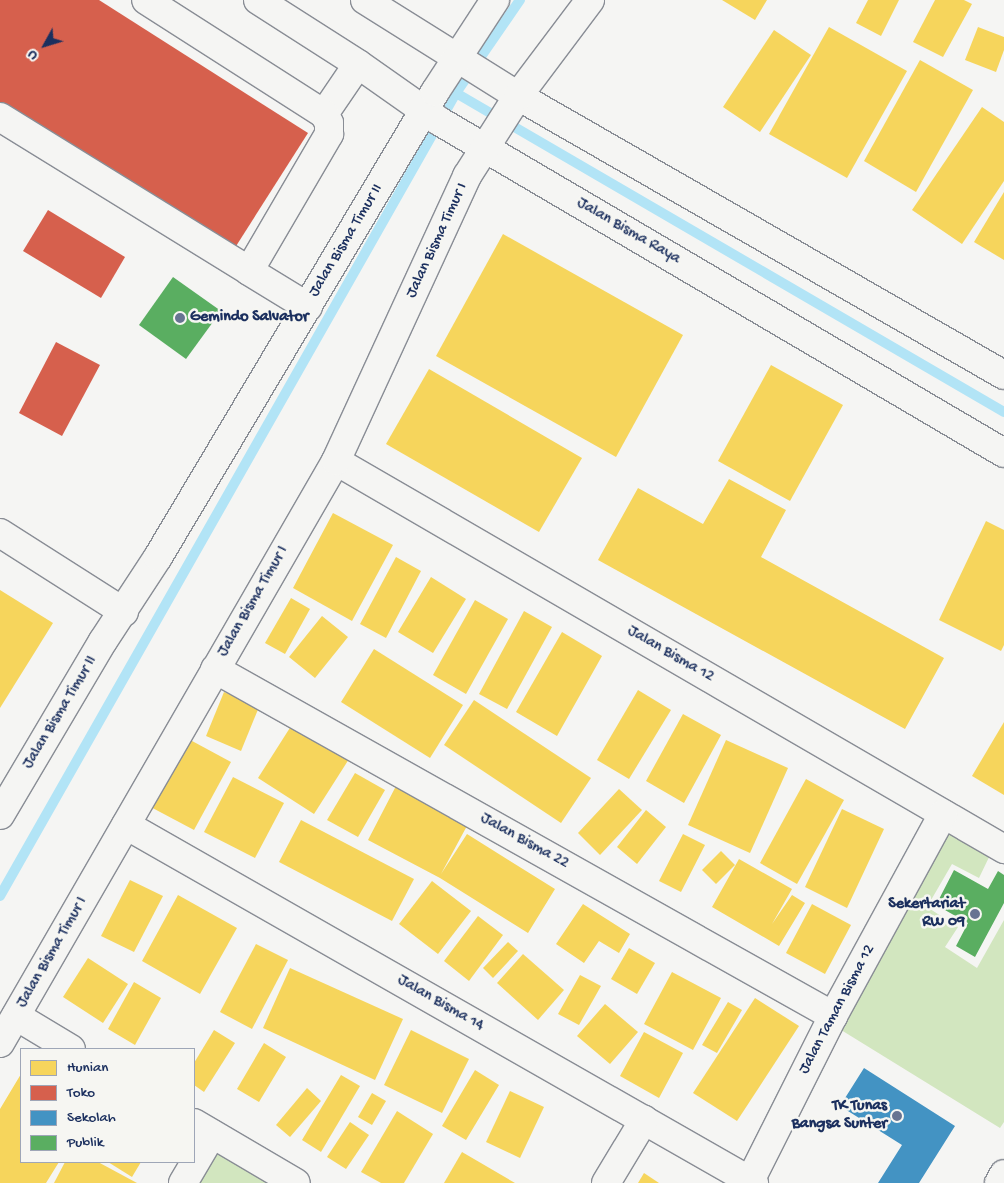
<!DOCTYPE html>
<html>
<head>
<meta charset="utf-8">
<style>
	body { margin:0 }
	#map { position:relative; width:1004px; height:1183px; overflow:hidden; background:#f5f5f3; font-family:"Gochi Hand",sans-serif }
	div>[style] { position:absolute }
	.green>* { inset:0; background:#d2e6bf }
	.homes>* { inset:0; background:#f6d55c }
	.shops>* { inset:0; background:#d6604d }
	.schools>* { inset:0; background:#4393c3 }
	.public>* { inset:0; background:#5aae61 }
	.stream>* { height:10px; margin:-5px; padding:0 5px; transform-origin:5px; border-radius:5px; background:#b2e4f6 }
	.roads { filter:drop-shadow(1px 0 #898d95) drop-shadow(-1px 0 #898d95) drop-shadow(0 1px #898d95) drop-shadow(0 -1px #898d95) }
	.minor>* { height:28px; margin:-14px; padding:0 14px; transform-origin:14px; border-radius:14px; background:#f5f5f3 }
	.dots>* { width:14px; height:14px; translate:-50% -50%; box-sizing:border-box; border:2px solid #f6f6f2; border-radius:50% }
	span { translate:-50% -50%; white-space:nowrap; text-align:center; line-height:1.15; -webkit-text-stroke:5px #f6f6f2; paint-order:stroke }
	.street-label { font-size:16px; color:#1b2f5e }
	.poi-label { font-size:16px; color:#1b2f5e; font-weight:700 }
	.left { translate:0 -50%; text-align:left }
	.right { translate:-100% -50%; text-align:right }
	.legend { position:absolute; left:20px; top:1048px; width:175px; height:115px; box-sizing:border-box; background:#f6f6f2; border:1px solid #9ea6b7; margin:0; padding:6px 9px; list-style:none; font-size:15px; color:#1b2f5e }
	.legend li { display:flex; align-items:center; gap:10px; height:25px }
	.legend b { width:25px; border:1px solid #9ea6b7 }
	.north { position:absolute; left:20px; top:20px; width:50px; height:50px; -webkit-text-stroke:4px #f6f6f2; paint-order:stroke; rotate:231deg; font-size:14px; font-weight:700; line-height:20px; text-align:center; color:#1b2f5e }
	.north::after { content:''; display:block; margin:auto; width:18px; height:22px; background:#1b2f5e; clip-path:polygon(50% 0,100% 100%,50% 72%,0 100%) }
</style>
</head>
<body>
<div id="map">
	<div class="green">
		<i style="clip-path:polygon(943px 825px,992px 851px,979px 878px,952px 864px,927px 907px,958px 927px,945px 947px,977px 968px,1004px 920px,1004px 1122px,1000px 1128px,833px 1025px)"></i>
		<i style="clip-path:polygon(213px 1148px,274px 1183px,194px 1183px)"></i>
	</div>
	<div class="homes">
		<i style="clip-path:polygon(722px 0,767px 0,755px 20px)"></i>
		<i style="clip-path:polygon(868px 0,899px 0,881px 36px,856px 23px)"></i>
		<i style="clip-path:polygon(935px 0,964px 0,972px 4px,943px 57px,913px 42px)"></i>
		<i style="clip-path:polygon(829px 27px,907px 71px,847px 178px,769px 134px)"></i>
		<i style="clip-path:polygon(978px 27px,1004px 37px,1004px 50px,996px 72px,965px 60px)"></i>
		<i style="clip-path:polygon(774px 30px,811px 55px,760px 132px,723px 107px)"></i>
		<i style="clip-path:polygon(920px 60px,973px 90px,916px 192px,864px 161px)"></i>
		<i style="clip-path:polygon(982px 107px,1004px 122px,1004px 181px,962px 244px,912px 210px)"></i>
		<i style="clip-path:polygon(1004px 192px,1004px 260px,974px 242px)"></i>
		<i style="clip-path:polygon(503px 234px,683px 335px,616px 457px,436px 356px)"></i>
		<i style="clip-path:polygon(771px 365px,843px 405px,790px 501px,718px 461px)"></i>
		<i style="clip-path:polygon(429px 369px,582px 458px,539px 532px,386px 444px)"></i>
		<i style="clip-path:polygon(729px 479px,786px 510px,761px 557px,944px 658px,905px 729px,598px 560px,638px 488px,703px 524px)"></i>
		<i style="clip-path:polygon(333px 513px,393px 545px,352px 621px,293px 588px)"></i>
		<i style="clip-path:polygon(986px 521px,1004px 530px,1004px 645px,1001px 651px,939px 620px)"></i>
		<i style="clip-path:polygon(396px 557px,421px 571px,386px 638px,360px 624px)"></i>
		<i style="clip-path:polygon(431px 577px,466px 599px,433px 653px,398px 632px)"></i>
		<i style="clip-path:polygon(0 590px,53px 623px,0 708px)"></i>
		<i style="clip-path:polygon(291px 598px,310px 609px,285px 654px,265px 643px)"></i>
		<i style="clip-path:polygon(475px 600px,508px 619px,466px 694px,433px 675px)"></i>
		<i style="clip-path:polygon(524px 611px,552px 627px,507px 709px,479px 694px)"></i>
		<i style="clip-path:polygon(322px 616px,348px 637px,315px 678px,289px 657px)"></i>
		<i style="clip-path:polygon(562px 632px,602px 656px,557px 736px,516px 712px)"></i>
		<i style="clip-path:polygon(374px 649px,463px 705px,430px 758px,341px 702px)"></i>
		<i style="clip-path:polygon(638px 690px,671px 710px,629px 779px,597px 760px)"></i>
		<i style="clip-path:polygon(224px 692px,259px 707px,241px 751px,206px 736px)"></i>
		<i style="clip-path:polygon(474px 700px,591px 778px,561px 823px,444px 745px)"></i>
		<i style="clip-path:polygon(683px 714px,721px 735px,684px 803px,646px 781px)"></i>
		<i style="clip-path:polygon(1004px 722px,1004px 795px,972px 776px)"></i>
		<i style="clip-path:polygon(293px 723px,349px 759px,314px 814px,258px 778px)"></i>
		<i style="clip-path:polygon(181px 735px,231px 762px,194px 830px,145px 804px)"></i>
		<i style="clip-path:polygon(726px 740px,788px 768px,750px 853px,688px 825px)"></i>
		<i style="clip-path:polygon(355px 773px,385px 790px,358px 837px,327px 820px)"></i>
		<i style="clip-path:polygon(233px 777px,284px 803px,255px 858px,204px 832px)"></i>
		<i style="clip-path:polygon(806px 779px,844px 800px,797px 884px,760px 863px)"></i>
		<i style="clip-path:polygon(396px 786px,468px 824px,441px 874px,467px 834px,555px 889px,528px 933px,440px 878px,368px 840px)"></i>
		<i style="clip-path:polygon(619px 789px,642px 810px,600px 855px,578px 833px)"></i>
		<i style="clip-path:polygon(842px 809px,884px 829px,847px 908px,805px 887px)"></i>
		<i style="clip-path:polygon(646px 810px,666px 827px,637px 864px,617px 847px)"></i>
		<i style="clip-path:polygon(301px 820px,414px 879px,392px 921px,279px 862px)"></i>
		<i style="clip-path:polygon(683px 834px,705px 845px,681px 892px,659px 881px)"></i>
		<i style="clip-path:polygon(721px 851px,735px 865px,716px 884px,702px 870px)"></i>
		<i style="clip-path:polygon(739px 859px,792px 889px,772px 924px,792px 895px,805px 903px,779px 946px,712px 907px)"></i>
		<i style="clip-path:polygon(130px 880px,163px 896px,134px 952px,101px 936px)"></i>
		<i style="clip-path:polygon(432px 881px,471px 911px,438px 954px,399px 924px)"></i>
		<i style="clip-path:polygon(178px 895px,237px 928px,200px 994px,142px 961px)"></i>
		<i style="clip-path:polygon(583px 904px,630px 934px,619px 953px,599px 941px,584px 963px,556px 944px)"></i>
		<i style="clip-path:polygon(812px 904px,851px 925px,825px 974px,786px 953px)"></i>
		<i style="clip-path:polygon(478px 916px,503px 935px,469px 981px,444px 961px)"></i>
		<i style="clip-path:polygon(508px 942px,518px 951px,493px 978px,483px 968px)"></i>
		<i style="clip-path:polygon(256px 944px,288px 960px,252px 1029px,220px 1012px)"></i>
		<i style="clip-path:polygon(629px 948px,655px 963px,637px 994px,611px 979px)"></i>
		<i style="clip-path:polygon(523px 954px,564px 990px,538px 1020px,497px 983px)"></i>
		<i style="clip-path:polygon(88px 958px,128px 984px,103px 1023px,63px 997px)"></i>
		<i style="clip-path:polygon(290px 968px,403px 1019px,375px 1080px,263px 1028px)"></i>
		<i style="clip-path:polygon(672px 972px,721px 998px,693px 1050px,644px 1024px)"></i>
		<i style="clip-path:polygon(580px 975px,601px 986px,579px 1025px,558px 1014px)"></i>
		<i style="clip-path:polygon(134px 982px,161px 998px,135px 1045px,108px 1029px)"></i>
		<i style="clip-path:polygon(755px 998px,799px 1026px,737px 1121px,693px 1093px)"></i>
		<i style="clip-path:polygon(728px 1002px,742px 1010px,717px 1053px,702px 1045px)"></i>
		<i style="clip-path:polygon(605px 1004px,638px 1032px,610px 1064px,577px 1036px)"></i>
		<i style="clip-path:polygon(214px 1030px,235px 1043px,204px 1092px,194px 1085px,194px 1063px)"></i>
		<i style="clip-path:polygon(411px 1030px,469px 1059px,442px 1113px,384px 1085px)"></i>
		<i style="clip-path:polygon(644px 1032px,683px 1053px,659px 1098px,620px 1076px)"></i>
		<i style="clip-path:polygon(264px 1043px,286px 1057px,259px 1102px,237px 1089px)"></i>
		<i style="clip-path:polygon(475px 1070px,499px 1085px,466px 1140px,442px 1126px)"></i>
		<i style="clip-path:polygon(21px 1074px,21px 1162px,59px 1162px,46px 1183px,0 1183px,0 1109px)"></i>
		<i style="clip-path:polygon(341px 1075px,360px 1086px,321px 1152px,302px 1140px)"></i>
		<i style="clip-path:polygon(307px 1088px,321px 1101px,290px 1137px,276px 1125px)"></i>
		<i style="clip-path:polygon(510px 1091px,544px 1107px,520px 1158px,486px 1142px)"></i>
		<i style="clip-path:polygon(372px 1093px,386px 1101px,372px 1125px,358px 1117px)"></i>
		<i style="clip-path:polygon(397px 1111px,433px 1134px,404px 1183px,381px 1183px,361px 1172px)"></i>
		<i style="clip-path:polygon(350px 1122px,369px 1135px,346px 1169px,327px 1157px)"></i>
		<i style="clip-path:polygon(462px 1152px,515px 1183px,444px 1183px)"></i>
		<i style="clip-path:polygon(65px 1162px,98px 1162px,137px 1183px,54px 1183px)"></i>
		<i style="clip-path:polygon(108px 1162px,141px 1162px,132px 1177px)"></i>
		<i style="clip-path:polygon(644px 1173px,659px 1183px,638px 1183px)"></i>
	</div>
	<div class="shops">
		<i style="clip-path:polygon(0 0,99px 0,308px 133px,231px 254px,0 108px)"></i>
		<i style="clip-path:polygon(48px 210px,125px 257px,101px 298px,23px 251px)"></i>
		<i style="clip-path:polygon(56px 342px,100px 365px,62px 436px,19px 413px)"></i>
	</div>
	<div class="schools">
		<i style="clip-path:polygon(864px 1068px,955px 1126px,919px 1183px,878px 1183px,902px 1145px,840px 1106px)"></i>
	</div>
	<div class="public">
		<i style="clip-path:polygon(173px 277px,221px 311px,186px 359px,139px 325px)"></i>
		<i style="clip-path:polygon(954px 870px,988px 889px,998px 871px,1004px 875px,1004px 903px,975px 957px,956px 946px,968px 923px,936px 905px)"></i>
	</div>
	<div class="stream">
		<i style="left:456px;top:93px;width:634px;rotate:30.2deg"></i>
		<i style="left:0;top:896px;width:923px;rotate:-60.41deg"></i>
		<i style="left:456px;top:93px;width:113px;rotate:-55.5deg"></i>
	</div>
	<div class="roads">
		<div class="minor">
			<i style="left:258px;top:0;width:119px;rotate:32.6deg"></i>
			<i style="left:358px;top:64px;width:99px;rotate:35.1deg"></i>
			<i style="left:439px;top:121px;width:655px;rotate:30.44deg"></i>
			<i style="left:365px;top:0;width:181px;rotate:32.1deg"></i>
			<i style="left:518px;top:96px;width:560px;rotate:29.86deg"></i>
			<i style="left:324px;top:114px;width:60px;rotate:-55.8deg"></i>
			<i style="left:0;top:117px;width:293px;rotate:31.7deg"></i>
			<i style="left:249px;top:271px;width:159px;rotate:-59.7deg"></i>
			<i style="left:329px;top:134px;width:11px;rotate:-90deg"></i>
			<i style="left:329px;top:123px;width:10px;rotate:-119deg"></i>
			<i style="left:324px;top:114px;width:211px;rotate:-147.4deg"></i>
			<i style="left:249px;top:271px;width:69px;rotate:31.4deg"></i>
			<i style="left:336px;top:461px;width:773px;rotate:30.15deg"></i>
			<i style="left:0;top:533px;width:147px;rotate:32.5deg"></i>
			<i style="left:215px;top:669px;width:709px;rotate:29.31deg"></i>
			<i style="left:0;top:815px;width:202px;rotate:-59.4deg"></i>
			<i style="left:103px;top:641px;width:100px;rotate:-56.8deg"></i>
			<i style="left:158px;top:557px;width:541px;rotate:-59.22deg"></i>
			<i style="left:435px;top:92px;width:110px;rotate:-56.9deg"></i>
			<i style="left:126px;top:825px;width:723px;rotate:29.69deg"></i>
			<i style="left:16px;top:1016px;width:64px;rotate:31deg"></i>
			<i style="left:0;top:1043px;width:672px;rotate:-60deg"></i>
			<i style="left:336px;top:461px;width:314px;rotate:-65.3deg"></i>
			<i style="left:467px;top:176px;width:95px;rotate:-57.5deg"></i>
			<i style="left:518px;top:96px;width:120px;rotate:-53.1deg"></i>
			<i style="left:194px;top:1123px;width:118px;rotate:30.5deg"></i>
			<i style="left:750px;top:1181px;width:185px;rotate:-63.3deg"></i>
			<i style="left:833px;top:1016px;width:230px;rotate:-61.4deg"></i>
			<i style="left:183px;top:1183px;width:57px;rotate:-59.4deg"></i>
			<i style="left:606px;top:1183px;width:74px;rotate:-58.9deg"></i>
			<i style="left:999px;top:1183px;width:10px;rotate:-61deg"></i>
		</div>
	</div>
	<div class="dots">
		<i style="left:180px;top:318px;background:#677492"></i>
		<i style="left:975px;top:914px;background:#677492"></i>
		<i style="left:897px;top:1116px;background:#677492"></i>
	</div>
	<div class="street-label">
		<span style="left:628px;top:232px;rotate:30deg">Jalan Bisma Raya</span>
		<span style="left:347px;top:241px;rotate:-59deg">Jalan Bisma Timur II</span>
		<span style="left:438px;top:241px;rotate:-65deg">Jalan Bisma Timur I</span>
		<span style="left:254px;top:602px;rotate:-60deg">Jalan Bisma Timur I</span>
		<span style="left:670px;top:655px;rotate:30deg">Jalan Bisma 12</span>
		<span style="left:61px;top:713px;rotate:-59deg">Jalan Bisma Timur II</span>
		<span style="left:524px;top:842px;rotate:29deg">Jalan Bisma 22</span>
		<span style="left:53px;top:953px;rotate:-60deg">Jalan Bisma Timur I</span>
		<span style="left:440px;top:1004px;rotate:30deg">Jalan Bisma 14</span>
		<span style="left:838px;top:1010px;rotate:-62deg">Jalan Taman Bisma 12</span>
	</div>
	<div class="poi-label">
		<span class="left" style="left:190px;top:318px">Gemindo Salvator</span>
		<span class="right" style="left:965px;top:914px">Sekertariat<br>RW 09</span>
		<span class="right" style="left:887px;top:1116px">TK Tunas<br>Bangsa Sunter</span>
	</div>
	<ul class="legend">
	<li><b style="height:14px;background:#f6d55c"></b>Hunian</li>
	<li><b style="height:14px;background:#d6604d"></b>Toko</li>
	<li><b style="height:14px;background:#4393c3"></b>Sekolah</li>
	<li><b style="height:14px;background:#5aae61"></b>Publik</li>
	</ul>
	<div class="north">U</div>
</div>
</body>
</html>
